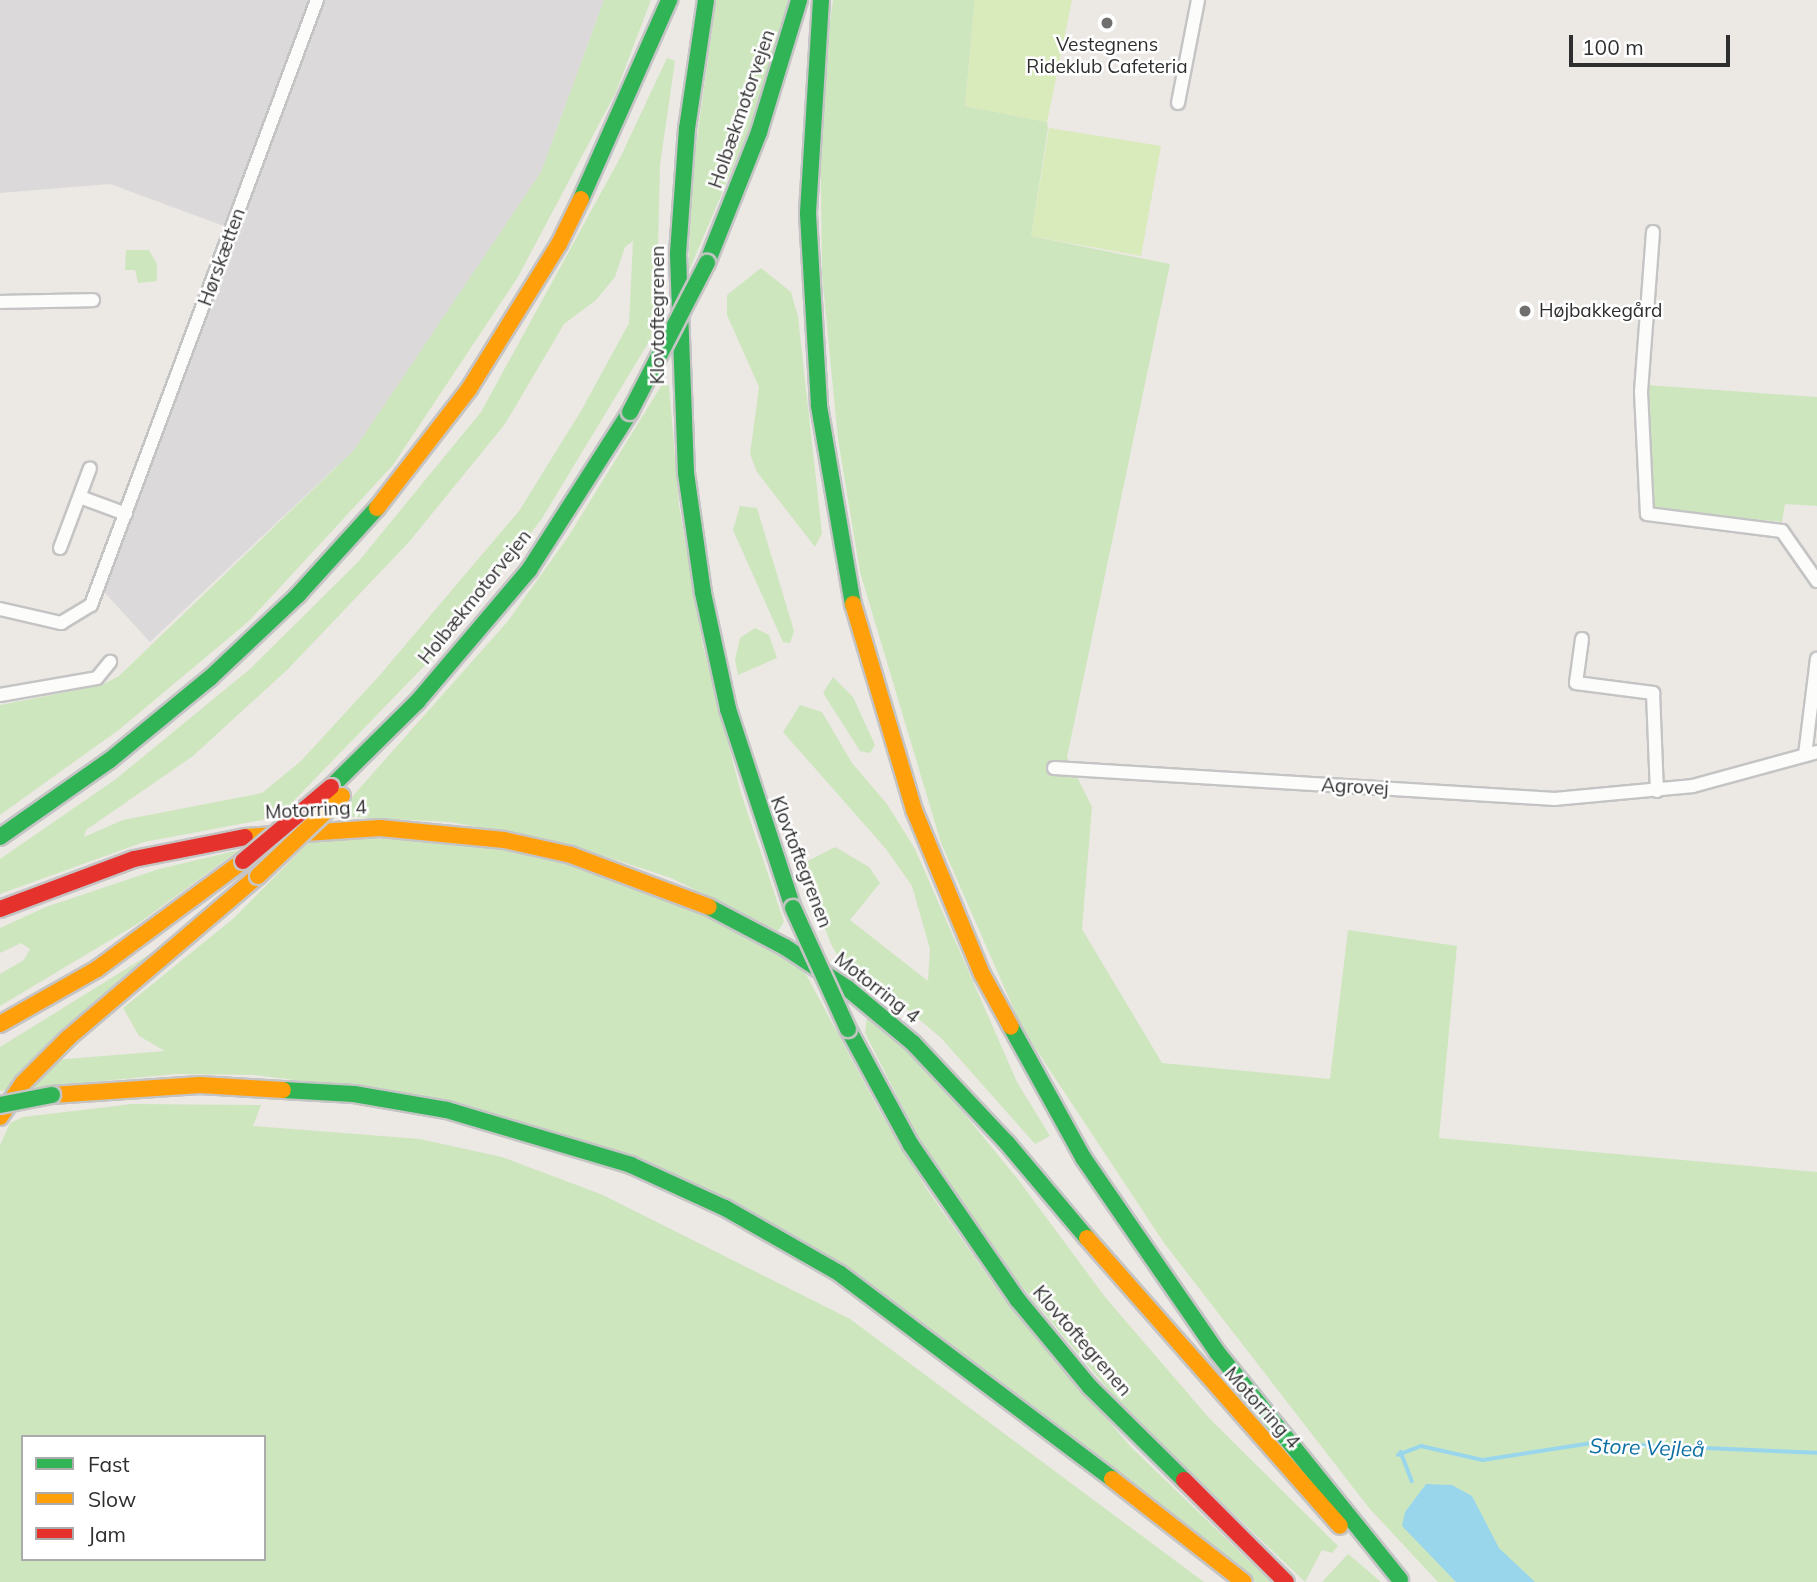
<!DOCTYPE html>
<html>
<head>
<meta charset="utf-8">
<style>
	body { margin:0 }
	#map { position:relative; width:1817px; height:1582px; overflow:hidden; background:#ece8e4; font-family:Mulish,sans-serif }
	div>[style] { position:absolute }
	.industrial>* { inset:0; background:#dcd9db }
	.green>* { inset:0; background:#cee6be }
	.pitch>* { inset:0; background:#d9eabb }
	.water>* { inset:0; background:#99d6ec }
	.stream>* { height:3.5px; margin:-1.75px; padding:0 1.75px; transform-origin:1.75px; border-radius:1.75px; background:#99d6ec }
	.roads { filter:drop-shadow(2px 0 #c5c4c5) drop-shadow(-2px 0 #c5c4c5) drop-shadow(0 2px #c5c4c5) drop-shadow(0 -2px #c5c4c5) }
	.street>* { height:12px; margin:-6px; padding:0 6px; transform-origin:6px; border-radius:6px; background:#fcfcfb }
	.fast>* { height:16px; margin:-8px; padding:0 8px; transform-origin:8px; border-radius:8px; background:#30b455 }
	.slow>* { height:16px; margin:-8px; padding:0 8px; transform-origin:8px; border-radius:8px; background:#ff9f0a }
	.jam>* { height:16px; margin:-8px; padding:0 8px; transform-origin:8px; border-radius:8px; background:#e5322d }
	.bridges { filter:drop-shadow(2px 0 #c6c5c4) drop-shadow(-2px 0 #c6c5c4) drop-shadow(0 2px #c6c5c4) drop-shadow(0 -2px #c6c5c4) }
	.fast-bridge>* { height:16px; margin:-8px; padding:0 8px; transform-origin:8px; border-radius:8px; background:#30b455 }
	.slow-bridge>* { height:16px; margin:-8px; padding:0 8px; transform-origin:8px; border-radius:8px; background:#ff9f0a }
	.jam-bridge>* { height:16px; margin:-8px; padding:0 8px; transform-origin:8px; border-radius:8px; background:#e5322d }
	.dots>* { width:19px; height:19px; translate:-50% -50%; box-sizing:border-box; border:4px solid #fff; border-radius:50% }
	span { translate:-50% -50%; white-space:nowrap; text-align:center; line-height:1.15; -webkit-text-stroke:5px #fff; paint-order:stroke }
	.poi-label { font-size:19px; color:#2e2e2e }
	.left { translate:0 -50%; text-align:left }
	.street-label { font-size:19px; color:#2e2e2e }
	.water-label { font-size:21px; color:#0d6fa3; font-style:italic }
	.legend { position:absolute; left:21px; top:1435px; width:245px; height:126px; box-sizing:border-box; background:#fff; border:2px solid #ababab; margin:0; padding:9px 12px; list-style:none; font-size:21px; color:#2e2e2e }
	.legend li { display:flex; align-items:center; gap:14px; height:35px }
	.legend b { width:35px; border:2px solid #ababab }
	.scale { position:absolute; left:1569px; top:35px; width:161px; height:32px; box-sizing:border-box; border:4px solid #2e2e2e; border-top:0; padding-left:9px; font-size:21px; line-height:24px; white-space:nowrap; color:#2e2e2e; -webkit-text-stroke:5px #fff; paint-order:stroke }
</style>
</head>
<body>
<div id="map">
	<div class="industrial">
		<i style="clip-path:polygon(0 0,604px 0,541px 172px,354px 450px,150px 642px,95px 582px,224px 226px,110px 184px,0 193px)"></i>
	</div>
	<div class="green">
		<i style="clip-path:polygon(604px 0,651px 0,616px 92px,518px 277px,393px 465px,249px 621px,120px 729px,0 815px,0 705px,102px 685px,119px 676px,354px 450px,541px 172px)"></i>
		<i style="clip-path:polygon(716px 0,789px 0,755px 116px,688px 273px,693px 167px)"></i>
		<i style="clip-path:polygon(833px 0,975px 0,965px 106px,1047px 122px,1048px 128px,1031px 236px,1170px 264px,1067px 757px,1092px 807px,1082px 929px,1162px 1063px,1330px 1079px,1348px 930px,1457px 946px,1439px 1138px,1817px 1172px,1817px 1582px,1438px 1582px,1369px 1508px,1164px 1243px,1022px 1028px,941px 843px,860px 572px,838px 439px,822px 275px,820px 94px)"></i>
		<i style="clip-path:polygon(evenodd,667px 58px,675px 61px,660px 165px,656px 330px,541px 520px,433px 657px,278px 817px,144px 842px,0 894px,0 859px,116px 779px,250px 669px,358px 562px,481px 412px,620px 158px,667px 58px,633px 241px,629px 323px,581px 411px,519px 511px,379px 676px,301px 761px,262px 793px,123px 820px,84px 837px,86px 830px,193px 756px,288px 669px,409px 542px,505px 424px,564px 324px,596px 300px,615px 277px,625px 247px,633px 241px)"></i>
		<i style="clip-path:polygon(126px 250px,149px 250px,157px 264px,157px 281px,138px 283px,135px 270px,125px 270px)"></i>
		<i style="clip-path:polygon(761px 268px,791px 292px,798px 317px,822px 533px,815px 547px,757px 472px,750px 454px,759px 387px,727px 315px,727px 295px)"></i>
		<i style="clip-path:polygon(663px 383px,669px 386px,679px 505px,703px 646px,741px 793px,784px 922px,778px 931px,671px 878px,564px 843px,450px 822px,335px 816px,508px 621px,568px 537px)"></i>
		<i style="clip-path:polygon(1647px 385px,1817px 397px,1817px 506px,1785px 504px,1782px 522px,1650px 508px)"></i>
		<i style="clip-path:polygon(740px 506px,757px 508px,794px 631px,790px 643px,783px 642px,733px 530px)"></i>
		<i style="clip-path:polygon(755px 628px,769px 635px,777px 658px,738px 675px,735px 660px,740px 638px)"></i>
		<i style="clip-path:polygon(833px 677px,853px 697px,875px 745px,870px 753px,860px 751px,823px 693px)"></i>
		<i style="clip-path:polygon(800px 705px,822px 712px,852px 763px,887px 804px,915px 849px,1017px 1082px,1050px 1136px,1035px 1144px,941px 1038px,881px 987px,845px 969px,831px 944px,800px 865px,835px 847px,869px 867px,880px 883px,850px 920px,928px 981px,930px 949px,912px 886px,886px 849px,783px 732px)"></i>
		<i style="clip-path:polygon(316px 835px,493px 845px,643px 885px,801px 965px,880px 1112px,926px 1188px,1004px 1299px,1131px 1447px,1271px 1582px,1255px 1582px,747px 1212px,334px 1085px,253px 1075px,176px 1074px,29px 1088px,54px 1060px,165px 1051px,139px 1036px,123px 1008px,234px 918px)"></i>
		<i style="clip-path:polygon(239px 850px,139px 923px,0 1006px,0 974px,24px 960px,30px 949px,21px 943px,0 953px,0 928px,46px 907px,159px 869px)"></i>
		<i style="clip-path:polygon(155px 951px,11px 1089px,0 1091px,0 1047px)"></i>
		<i style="clip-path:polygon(867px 1017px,923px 1063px,1020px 1182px,1105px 1297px,1210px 1419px,1338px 1546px,1332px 1553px,1322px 1550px,1305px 1582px,1127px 1412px,982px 1239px,926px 1153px,865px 1033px)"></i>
		<i style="clip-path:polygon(evenodd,132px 1104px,261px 1105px,253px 1126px,420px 1139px,502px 1157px,603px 1195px,850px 1319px,1204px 1582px,0 1582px,0 1145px,10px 1123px,23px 1117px,132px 1104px,23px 1437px,264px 1437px,264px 1559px,23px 1559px,23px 1437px)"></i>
		<i style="clip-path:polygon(1348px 1554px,1352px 1557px,1381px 1582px,1322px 1582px)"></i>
	</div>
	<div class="pitch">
		<i style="clip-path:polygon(975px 0,1072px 0,1047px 122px,965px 106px)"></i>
		<i style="clip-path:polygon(1049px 128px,1161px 146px,1141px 256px,1031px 236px)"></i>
	</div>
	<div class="water">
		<i style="clip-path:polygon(1426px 1484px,1452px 1485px,1472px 1496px,1499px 1548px,1535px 1582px,1456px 1582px,1402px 1526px,1405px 1512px)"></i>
	</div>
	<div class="stream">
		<i style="left:1401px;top:1452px;width:31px;rotate:69deg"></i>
		<i style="left:1398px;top:1455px;width:25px;rotate:-21deg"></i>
		<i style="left:1421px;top:1446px;width:64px;rotate:12.7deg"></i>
		<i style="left:1483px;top:1460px;width:110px;rotate:-8.9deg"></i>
		<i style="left:1592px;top:1443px;width:225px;rotate:2.5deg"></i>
	</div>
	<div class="roads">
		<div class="street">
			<i style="left:1178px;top:103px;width:105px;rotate:-79deg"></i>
			<i style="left:1653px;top:232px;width:160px;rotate:94.3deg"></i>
			<i style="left:1641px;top:392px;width:122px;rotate:87.2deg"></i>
			<i style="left:1647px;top:514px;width:136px;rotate:7.2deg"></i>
			<i style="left:1782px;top:531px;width:61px;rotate:55deg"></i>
			<i style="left:0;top:302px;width:93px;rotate:-1.2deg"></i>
			<i style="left:80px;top:497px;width:49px;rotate:20.3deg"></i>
			<i style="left:60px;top:548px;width:85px;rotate:-69.4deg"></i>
			<i style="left:0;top:609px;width:63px;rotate:12.9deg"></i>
			<i style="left:61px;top:623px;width:35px;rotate:-31deg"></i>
			<i style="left:91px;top:605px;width:646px;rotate:-69.52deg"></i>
			<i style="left:1582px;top:639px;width:44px;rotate:97.8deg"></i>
			<i style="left:1576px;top:683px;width:78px;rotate:7.4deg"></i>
			<i style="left:1653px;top:693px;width:98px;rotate:87.7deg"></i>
			<i style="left:0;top:695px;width:98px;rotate:-9.9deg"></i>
			<i style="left:97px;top:678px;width:21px;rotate:-51deg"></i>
			<i style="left:1805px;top:755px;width:97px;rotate:-82.9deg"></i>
			<i style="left:1054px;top:768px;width:502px;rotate:3.54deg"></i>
			<i style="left:1555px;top:799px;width:139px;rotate:-5.4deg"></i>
			<i style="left:1693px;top:786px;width:129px;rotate:-15.3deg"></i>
		</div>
		<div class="fast">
			<i style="left:706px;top:0;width:129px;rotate:98.4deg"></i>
			<i style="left:687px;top:128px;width:127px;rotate:94.1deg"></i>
			<i style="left:678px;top:255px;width:218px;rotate:87.9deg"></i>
			<i style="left:686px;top:473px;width:121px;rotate:81.9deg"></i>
			<i style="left:703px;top:593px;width:119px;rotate:77.8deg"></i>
			<i style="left:728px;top:709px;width:209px;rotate:71.9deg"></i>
			<i style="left:821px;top:0;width:214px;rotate:93.5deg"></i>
			<i style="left:808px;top:214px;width:192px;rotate:86.7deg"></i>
			<i style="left:819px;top:406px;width:201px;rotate:80.3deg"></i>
			<i style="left:581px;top:199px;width:218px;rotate:-66.1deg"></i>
			<i style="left:707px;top:263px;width:141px;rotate:-68.3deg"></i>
			<i style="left:759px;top:132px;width:138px;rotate:-73.1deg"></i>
			<i style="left:331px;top:787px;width:121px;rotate:-44.7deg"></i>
			<i style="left:417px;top:702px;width:173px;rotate:-49.7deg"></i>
			<i style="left:529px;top:570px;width:188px;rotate:-57.4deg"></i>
			<i style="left:0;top:837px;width:134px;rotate:-35deg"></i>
			<i style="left:110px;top:760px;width:129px;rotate:-39.4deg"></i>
			<i style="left:210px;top:678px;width:121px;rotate:-43.3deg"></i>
			<i style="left:298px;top:595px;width:118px;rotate:-47.8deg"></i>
			<i style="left:709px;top:907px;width:86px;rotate:27.8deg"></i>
			<i style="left:785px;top:947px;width:74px;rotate:33.5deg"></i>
			<i style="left:847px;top:988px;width:86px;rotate:39.8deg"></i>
			<i style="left:913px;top:1043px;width:137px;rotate:46.8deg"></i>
			<i style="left:1007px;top:1143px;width:124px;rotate:49.9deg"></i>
			<i style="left:1011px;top:1027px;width:151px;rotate:61.1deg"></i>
			<i style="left:1084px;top:1159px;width:234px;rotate:55.4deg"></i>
			<i style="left:1217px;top:1352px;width:292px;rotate:51.2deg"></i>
			<i style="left:848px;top:1029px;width:132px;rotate:61.5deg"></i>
			<i style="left:911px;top:1145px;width:188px;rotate:55.4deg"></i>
			<i style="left:1018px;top:1300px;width:113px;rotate:50.4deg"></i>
			<i style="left:1090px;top:1387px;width:132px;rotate:44.7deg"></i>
			<i style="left:283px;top:1090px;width:71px;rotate:3.2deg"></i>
			<i style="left:354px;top:1094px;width:94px;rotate:9.8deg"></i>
			<i style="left:447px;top:1110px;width:192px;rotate:16.6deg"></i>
			<i style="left:631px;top:1165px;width:103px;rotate:24.6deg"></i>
			<i style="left:725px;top:1208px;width:131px;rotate:29.7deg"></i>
			<i style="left:839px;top:1273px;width:342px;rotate:37deg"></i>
		</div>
		<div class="slow">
			<i style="left:377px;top:508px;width:150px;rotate:-52.3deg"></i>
			<i style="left:469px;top:389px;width:171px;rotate:-58.2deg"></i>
			<i style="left:559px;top:244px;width:50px;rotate:-63.9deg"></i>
			<i style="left:853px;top:604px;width:215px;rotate:73.5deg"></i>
			<i style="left:914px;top:810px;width:178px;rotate:67.5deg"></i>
			<i style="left:982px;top:974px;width:60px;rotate:61.3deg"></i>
			<i style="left:245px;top:837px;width:135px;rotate:-3.8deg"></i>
			<i style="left:380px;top:828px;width:125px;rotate:5.5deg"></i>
			<i style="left:504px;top:840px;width:69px;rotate:12.6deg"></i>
			<i style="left:571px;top:855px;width:147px;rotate:20.6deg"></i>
			<i style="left:0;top:1024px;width:112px;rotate:-29.6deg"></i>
			<i style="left:97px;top:969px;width:182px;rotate:-36.5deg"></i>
			<i style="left:52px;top:1095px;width:148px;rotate:-3.9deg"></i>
			<i style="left:200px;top:1085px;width:83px;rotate:3.4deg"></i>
			<i style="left:0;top:1117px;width:41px;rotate:-55.9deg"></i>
			<i style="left:23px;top:1083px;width:64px;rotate:-45deg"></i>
			<i style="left:68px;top:1038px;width:250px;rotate:-40.5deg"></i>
			<i style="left:1087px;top:1238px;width:383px;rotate:48.7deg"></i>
			<i style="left:1112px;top:1479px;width:167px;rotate:38deg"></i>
		</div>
		<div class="jam">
			<i style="left:0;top:909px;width:143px;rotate:-20.5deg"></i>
			<i style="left:134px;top:859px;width:113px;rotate:-11.2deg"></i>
			<i style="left:1184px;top:1480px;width:144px;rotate:45deg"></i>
		</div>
	</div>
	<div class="bridges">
		<div class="fast-bridge">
			<i style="left:630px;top:412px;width:168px;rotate:-62.7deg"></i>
			<i style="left:793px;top:908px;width:133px;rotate:65.6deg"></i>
			<i style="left:0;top:1105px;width:53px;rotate:-10.9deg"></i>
		</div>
		<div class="slow-bridge">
			<i style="left:258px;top:876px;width:116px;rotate:-43.6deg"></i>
		</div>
		<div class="jam-bridge">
			<i style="left:243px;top:861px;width:115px;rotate:-40.1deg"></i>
		</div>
	</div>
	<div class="dots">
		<i style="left:1107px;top:23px;background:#706f6e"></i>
		<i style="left:1525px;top:311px;background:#706f6e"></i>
	</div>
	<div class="poi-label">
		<span style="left:1107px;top:56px">Vestegnens<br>Rideklub Cafeteria</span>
		<span class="left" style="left:1539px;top:311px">Højbakkegård</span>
	</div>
	<div class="street-label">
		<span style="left:742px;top:109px;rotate:-71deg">Holbækmotorvejen</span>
		<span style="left:222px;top:257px;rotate:-70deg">Hørskætten</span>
		<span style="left:658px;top:315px;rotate:-90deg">Klovtoftegrenen</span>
		<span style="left:475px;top:597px;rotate:-51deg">Holbækmotorvejen</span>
		<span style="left:1355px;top:787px;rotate:3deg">Agrovej</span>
		<span style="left:316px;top:810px;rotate:-3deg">Motorring 4</span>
		<span style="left:801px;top:862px;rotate:69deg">Klovtoftegrenen</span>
		<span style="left:877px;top:988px;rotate:38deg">Motorring 4</span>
		<span style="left:1082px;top:1341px;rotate:49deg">Klovtoftegrenen</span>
		<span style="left:1262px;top:1408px;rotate:48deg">Motorring 4</span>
	</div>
	<div class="water-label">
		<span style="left:1647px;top:1447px;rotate:2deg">Store Vejleå</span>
	</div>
	<ul class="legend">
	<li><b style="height:9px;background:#30b455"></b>Fast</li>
	<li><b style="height:9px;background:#ff9f0a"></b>Slow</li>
	<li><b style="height:9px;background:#e5322d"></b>Jam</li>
	</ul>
	<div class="scale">100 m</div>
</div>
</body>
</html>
